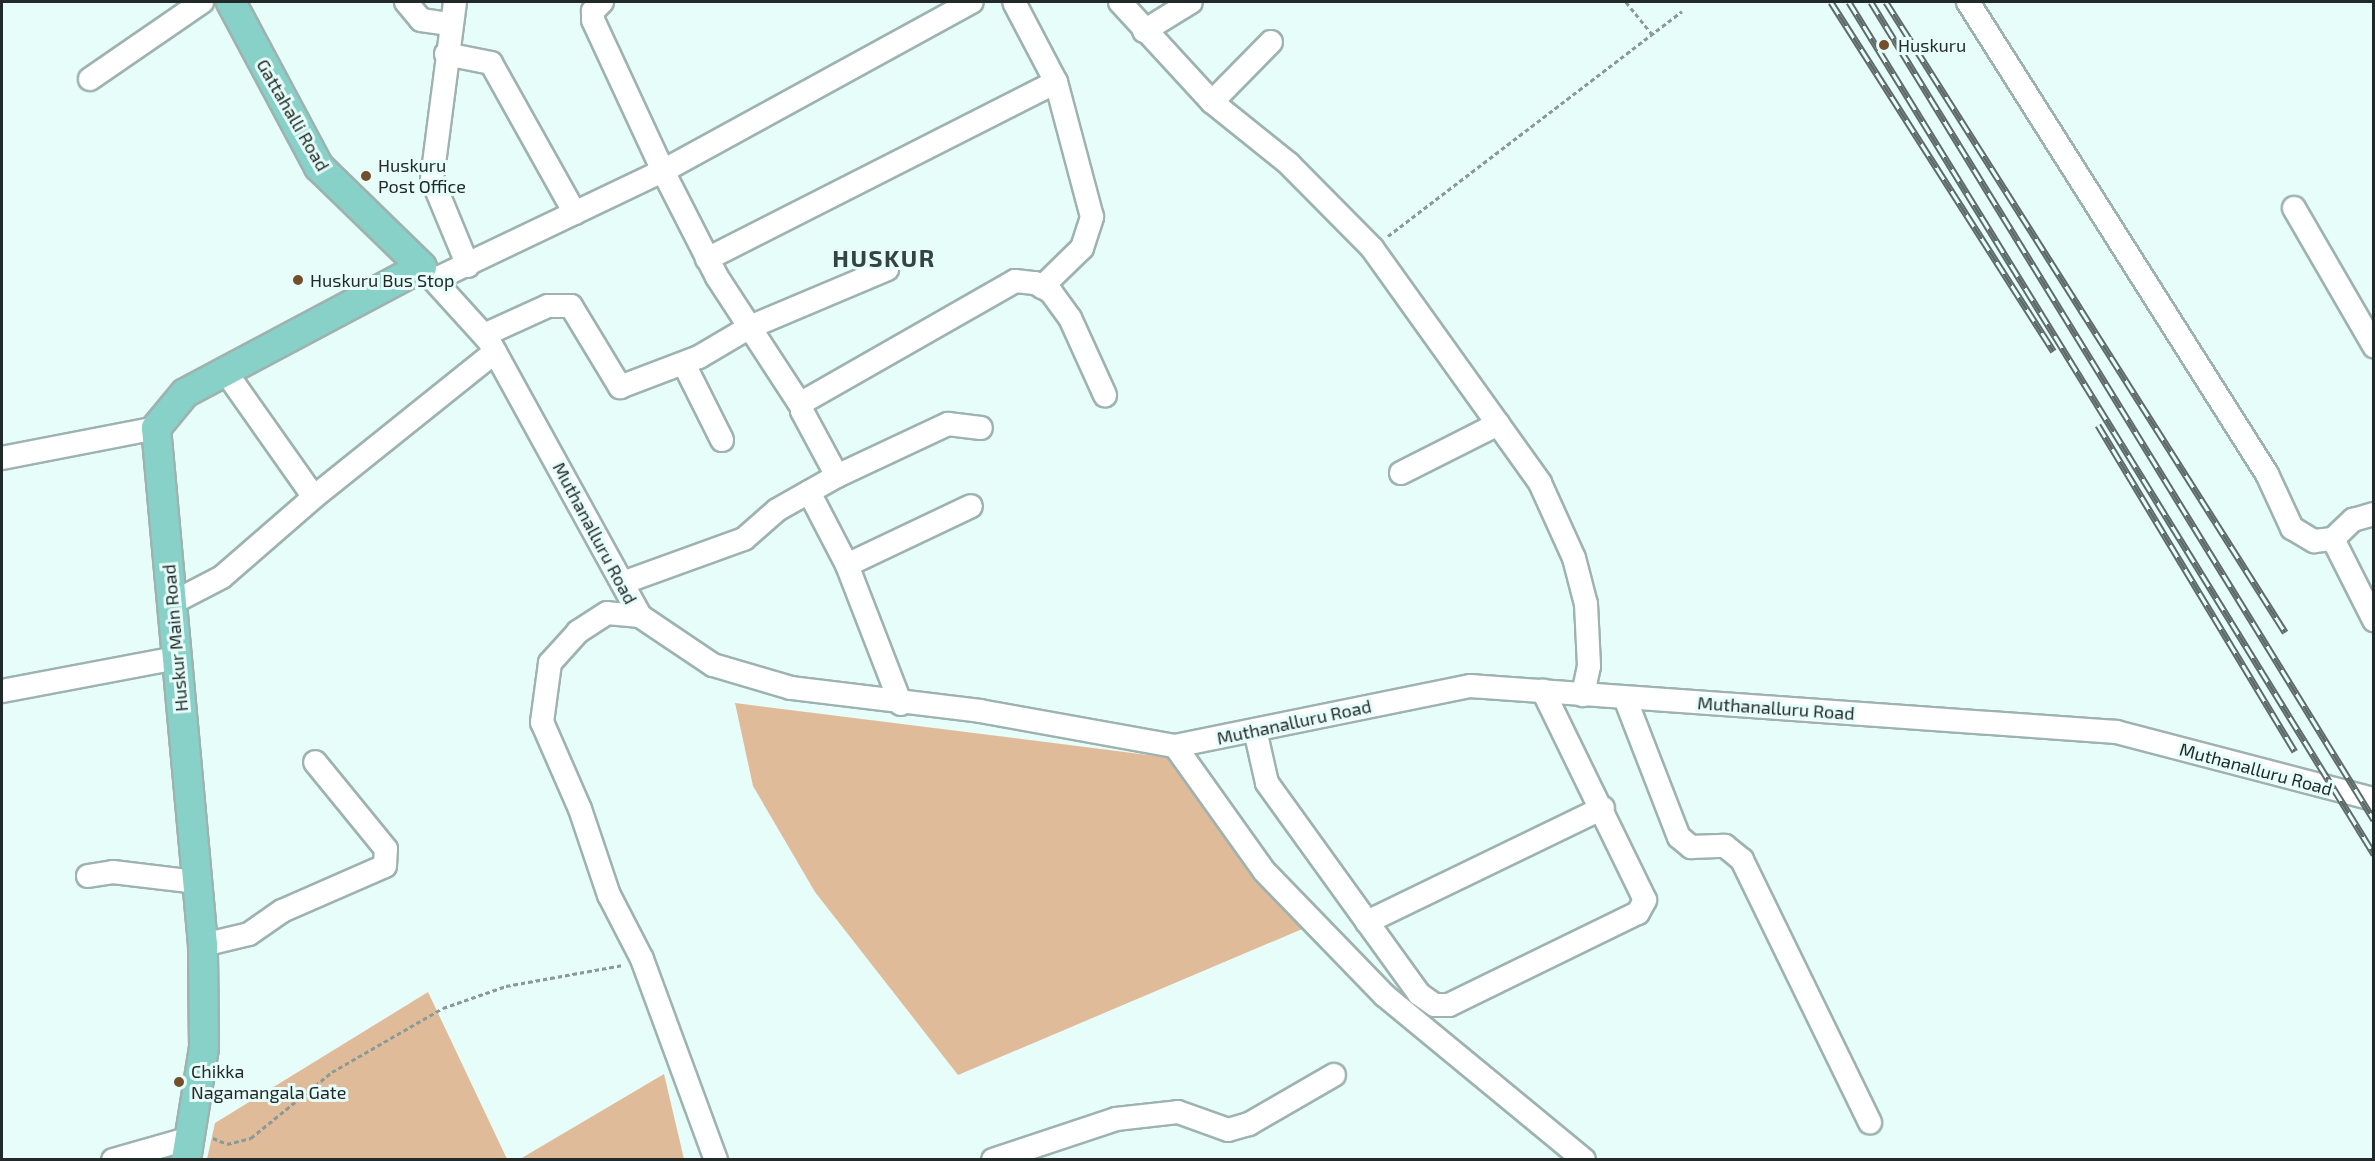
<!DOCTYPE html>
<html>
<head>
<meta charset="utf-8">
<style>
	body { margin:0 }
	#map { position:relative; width:2375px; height:1161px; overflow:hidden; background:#e7fdf9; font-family:"Exo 2",sans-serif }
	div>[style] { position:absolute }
	.green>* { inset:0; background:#e0bb9a }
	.path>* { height:3px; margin-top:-1.5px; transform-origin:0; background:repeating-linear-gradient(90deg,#8a9a97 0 4.5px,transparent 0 7.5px) }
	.roads { filter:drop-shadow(2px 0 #9eb3af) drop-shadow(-2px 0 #9eb3af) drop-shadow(0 2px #9eb3af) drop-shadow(0 -2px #9eb3af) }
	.minor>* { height:22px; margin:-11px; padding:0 11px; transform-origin:11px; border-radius:11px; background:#fff }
	.major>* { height:28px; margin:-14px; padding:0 14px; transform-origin:14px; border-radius:14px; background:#88d1c9 }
	.rail>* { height:7px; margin-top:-3.5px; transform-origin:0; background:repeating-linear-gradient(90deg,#e7fdf9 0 14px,#5f6b69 0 28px); box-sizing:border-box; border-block:2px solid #5f6b69 }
	.dots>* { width:16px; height:16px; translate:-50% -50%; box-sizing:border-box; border:3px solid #e7fdf9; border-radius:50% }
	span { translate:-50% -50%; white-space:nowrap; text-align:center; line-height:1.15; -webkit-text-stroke:6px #e7fdf9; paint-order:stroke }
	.poi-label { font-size:18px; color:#222a29 }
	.left { translate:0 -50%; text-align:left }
	.street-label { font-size:18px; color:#222a29 }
	.district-label { font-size:24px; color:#334442; font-weight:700; letter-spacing:1.5px }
	.frame { position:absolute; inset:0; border:3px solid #222a29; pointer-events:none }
</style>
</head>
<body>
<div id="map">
	<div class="green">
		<i style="clip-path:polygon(735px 703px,1172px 758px,1307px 927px,958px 1075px,815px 892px,753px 786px)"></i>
		<i style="clip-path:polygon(428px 992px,507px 1159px,207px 1159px,215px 1123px)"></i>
		<i style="clip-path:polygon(664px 1074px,684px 1159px,520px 1159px)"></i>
	</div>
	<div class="path">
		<i style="left:1626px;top:2px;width:40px;rotate:51deg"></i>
		<i style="left:1388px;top:236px;width:370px;rotate:-37.4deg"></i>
		<i style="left:213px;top:1138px;width:15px;rotate:23deg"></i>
		<i style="left:227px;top:1144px;width:25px;rotate:-14deg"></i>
		<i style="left:251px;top:1138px;width:104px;rotate:-39.2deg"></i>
		<i style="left:332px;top:1072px;width:128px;rotate:-30deg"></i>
		<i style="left:443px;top:1008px;width:67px;rotate:-19.2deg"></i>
		<i style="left:506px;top:986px;width:119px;rotate:-10.2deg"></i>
	</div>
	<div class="roads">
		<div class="minor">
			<i style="left:406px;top:2px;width:23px;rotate:50deg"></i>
			<i style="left:421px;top:20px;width:29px;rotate:8deg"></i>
			<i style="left:455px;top:2px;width:178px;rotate:97.4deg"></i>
			<i style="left:432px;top:179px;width:94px;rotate:67.5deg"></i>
			<i style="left:602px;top:2px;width:13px;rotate:135deg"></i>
			<i style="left:593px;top:11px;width:9px;rotate:90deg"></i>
			<i style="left:593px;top:20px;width:166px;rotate:65.1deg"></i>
			<i style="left:663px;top:171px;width:119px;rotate:63deg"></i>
			<i style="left:717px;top:277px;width:154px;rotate:56.9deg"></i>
			<i style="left:1120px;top:2px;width:136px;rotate:47.4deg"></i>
			<i style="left:1212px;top:102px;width:99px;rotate:38.8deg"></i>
			<i style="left:1289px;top:164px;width:118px;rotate:45.3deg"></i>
			<i style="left:1372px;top:248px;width:289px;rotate:54.4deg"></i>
			<i style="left:1540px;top:483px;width:82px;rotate:65.6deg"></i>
			<i style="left:1574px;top:558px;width:48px;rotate:75.4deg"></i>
			<i style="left:1586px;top:604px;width:62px;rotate:87.2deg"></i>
			<i style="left:1589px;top:666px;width:30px;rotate:102deg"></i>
			<i style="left:1968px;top:2px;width:559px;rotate:57.65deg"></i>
			<i style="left:2267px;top:474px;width:60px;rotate:65.2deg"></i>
			<i style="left:2292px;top:528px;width:26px;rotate:31deg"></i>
			<i style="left:2314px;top:541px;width:19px;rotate:-6deg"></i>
			<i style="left:2333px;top:539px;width:28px;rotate:-44deg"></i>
			<i style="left:2353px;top:520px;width:22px;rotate:-16deg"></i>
			<i style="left:1144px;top:31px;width:55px;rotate:-31.7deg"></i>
			<i style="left:446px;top:54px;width:46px;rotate:11.3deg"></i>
			<i style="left:491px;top:63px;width:172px;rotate:60.8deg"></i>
			<i style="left:90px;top:79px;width:136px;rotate:-34.5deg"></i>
			<i style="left:1212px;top:102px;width:84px;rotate:-45.5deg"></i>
			<i style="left:2294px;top:208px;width:160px;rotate:59.9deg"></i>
			<i style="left:707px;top:259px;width:391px;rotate:-26.9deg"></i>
			<i style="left:1056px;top:82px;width:90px;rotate:-117.7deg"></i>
			<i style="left:422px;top:267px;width:100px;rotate:47.8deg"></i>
			<i style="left:489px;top:341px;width:314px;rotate:61.2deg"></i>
			<i style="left:640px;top:616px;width:88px;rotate:33.9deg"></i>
			<i style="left:713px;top:665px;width:81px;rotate:16.4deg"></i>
			<i style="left:791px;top:688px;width:190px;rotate:6.9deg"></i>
			<i style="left:980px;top:711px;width:198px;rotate:10.2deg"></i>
			<i style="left:1175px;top:746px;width:301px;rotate:-11.5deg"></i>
			<i style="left:1470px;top:686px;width:648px;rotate:4.07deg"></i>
			<i style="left:2116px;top:732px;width:267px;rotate:14.6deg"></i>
			<i style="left:434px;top:280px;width:254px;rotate:-25.5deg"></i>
			<i style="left:663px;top:171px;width:352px;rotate:-28.7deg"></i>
			<i style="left:1042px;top:287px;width:56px;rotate:-44.3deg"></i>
			<i style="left:1082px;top:248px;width:33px;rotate:-72deg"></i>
			<i style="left:1092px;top:217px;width:140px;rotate:-104.9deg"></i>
			<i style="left:484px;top:335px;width:70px;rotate:-24.4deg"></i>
			<i style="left:548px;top:306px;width:23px"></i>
			<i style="left:571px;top:306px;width:95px;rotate:58.8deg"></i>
			<i style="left:620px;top:387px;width:85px;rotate:-20.8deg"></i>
			<i style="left:699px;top:357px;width:59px;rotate:-30.5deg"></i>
			<i style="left:750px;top:327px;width:149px;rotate:-22.9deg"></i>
			<i style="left:684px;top:364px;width:85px;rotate:63.4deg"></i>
			<i style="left:225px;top:371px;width:154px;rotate:54.8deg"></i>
			<i style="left:314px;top:497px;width:232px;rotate:-38.7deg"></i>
			<i style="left:2px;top:458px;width:157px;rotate:-11deg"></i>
			<i style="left:1401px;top:473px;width:109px;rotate:-26.8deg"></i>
			<i style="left:837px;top:476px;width:74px;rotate:-118.3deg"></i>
			<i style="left:802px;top:411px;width:9px;rotate:-84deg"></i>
			<i style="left:803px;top:402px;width:244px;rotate:-29.7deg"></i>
			<i style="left:1015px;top:281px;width:20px;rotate:6deg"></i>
			<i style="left:1035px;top:283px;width:18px;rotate:29deg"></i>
			<i style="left:1051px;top:292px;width:32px;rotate:54deg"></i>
			<i style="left:1070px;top:318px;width:85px;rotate:65.6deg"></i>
			<i style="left:809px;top:492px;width:82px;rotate:62.5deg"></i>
			<i style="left:847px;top:565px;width:149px;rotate:68.8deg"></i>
			<i style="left:2333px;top:539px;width:91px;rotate:63.2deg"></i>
			<i style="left:847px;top:565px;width:137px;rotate:-25.4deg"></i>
			<i style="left:625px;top:582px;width:127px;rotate:-19.9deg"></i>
			<i style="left:744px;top:539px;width:44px;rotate:-41.3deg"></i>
			<i style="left:777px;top:510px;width:69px;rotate:-29.5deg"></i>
			<i style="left:837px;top:476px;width:123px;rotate:-25.1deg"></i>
			<i style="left:948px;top:424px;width:33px;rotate:7deg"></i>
			<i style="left:172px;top:603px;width:56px;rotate:-27.5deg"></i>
			<i style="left:222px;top:577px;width:122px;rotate:-41deg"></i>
			<i style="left:640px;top:616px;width:33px;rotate:-175deg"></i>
			<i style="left:607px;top:613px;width:35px;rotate:147deg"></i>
			<i style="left:578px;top:632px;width:42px;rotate:132.1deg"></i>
			<i style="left:550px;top:663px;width:60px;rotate:97.7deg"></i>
			<i style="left:542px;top:722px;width:95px;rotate:66.4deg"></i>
			<i style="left:580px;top:809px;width:91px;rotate:71.4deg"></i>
			<i style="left:609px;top:895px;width:72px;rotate:62.7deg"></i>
			<i style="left:642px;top:959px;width:214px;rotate:69.8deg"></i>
			<i style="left:2px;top:691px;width:178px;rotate:-10.7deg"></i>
			<i style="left:1625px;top:698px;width:149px;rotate:68.8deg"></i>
			<i style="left:1679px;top:837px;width:16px;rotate:40deg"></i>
			<i style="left:1691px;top:847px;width:34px;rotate:-2deg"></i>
			<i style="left:1725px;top:846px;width:22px;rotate:39deg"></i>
			<i style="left:1742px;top:860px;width:292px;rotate:64deg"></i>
			<i style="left:1255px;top:730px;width:54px;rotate:77.2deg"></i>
			<i style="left:1267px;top:783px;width:260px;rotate:54.2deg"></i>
			<i style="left:1419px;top:994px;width:19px;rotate:35deg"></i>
			<i style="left:1435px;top:1005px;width:14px"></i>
			<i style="left:1449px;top:1005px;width:210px;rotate:-26deg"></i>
			<i style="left:1638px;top:913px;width:15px;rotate:-62deg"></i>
			<i style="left:1645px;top:900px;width:233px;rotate:-116deg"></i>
			<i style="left:1175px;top:746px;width:153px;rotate:54.5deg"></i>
			<i style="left:1264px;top:871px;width:173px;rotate:45.9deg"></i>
			<i style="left:1384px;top:995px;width:259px;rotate:39.5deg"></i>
			<i style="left:88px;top:876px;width:25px;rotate:-9deg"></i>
			<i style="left:113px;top:872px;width:85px;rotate:6.8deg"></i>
			<i style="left:1367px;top:922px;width:262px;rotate:-25.8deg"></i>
			<i style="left:203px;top:945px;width:47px;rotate:-13.4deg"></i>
			<i style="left:249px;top:934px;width:40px;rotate:-34.9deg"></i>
			<i style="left:282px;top:911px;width:112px;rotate:-23.6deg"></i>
			<i style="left:385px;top:866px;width:17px;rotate:-87deg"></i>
			<i style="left:386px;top:849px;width:112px;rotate:-129.2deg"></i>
			<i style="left:113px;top:1160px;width:81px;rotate:-15.8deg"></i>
			<i style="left:993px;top:1160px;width:130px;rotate:-18.4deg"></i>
			<i style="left:1116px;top:1119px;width:62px;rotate:-6.4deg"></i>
			<i style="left:1178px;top:1112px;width:53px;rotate:19.8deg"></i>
			<i style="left:1228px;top:1130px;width:22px;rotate:-16deg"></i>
			<i style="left:1249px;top:1124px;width:98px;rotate:-30deg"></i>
		</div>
		<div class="major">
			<i style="left:186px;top:1160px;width:113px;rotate:-80.9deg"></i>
			<i style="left:204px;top:1048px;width:103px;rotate:-90.6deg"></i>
			<i style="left:203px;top:945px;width:519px;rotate:-95.19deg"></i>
			<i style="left:156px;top:428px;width:45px;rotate:-50.4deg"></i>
			<i style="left:185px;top:393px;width:268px;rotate:-28deg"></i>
			<i style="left:422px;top:267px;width:144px;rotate:-135.8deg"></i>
			<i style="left:319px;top:167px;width:187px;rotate:-118.1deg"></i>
		</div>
	</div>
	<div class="rail">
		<i style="left:1831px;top:2px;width:414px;rotate:57.5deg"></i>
		<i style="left:1849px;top:2px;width:1001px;rotate:58.36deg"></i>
		<i style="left:1871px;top:2px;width:960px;rotate:58.41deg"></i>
		<i style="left:1886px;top:2px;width:746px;rotate:57.65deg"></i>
		<i style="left:2098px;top:425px;width:381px;rotate:58.9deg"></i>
	</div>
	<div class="dots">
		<i style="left:1884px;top:45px;background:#754f2b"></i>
		<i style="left:366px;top:176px;background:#754f2b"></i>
		<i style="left:298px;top:280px;background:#754f2b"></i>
		<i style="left:179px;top:1082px;background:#754f2b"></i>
	</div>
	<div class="poi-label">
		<span class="left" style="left:1898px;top:45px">Huskuru</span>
		<span class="left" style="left:378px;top:176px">Huskuru<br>Post Office</span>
		<span class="left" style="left:310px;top:280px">Huskuru Bus Stop</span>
		<span class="left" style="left:191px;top:1082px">Chikka<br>Nagamangala Gate</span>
	</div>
	<div class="street-label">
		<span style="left:293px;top:115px;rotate:60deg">Gattahalli Road</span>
		<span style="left:595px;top:533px;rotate:62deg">Muthanalluru Road</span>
		<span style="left:175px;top:638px;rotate:-95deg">Huskur Main Road</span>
		<span style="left:1776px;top:708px;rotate:4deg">Muthanalluru Road</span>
		<span style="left:1294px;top:722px;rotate:-12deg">Muthanalluru Road</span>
		<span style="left:2256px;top:769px;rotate:15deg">Muthanalluru Road</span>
	</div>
	<div class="district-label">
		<span style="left:884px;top:258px">HUSKUR</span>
	</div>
	<div class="frame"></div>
</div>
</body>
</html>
